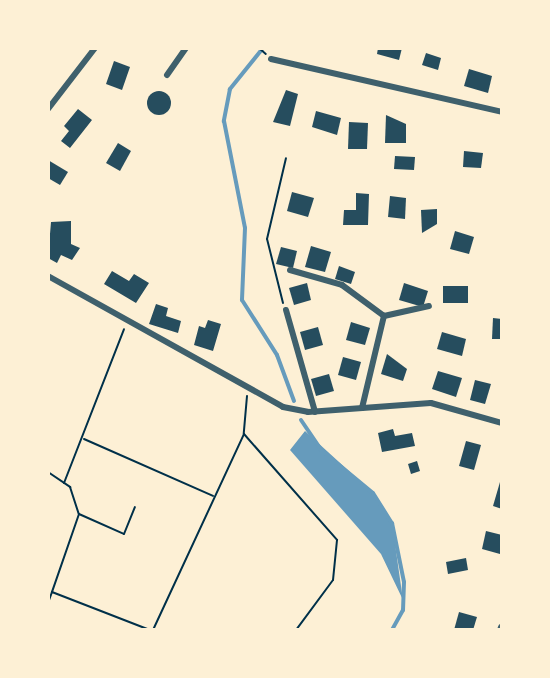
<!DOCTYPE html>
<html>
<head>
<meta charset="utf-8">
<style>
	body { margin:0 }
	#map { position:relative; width:550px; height:678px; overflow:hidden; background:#fdf0d5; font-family:Ubuntu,sans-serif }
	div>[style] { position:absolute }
	.water>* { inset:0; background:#669bbc }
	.stream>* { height:4px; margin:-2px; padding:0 2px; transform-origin:2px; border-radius:2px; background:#669bbc }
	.building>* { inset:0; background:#264d5e }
	.round { border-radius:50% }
	.path>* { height:2px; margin:-1px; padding:0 1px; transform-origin:1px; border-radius:1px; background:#003049 }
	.minor>* { height:6px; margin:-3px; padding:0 3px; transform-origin:3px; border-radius:3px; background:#3f606c }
	.tertiary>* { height:9px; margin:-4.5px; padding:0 4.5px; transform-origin:4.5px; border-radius:4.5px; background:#3f606c }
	span { translate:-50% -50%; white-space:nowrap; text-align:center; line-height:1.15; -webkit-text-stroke:5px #fdf0d5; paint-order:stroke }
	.frame { position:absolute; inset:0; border:50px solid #fdf0d5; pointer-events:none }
</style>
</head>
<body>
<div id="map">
	<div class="water">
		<i style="clip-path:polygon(305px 431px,373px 493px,392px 523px,403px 600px,381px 554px,290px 450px)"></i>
	</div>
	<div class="stream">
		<i style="left:263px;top:48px;width:53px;rotate:128.8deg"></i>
		<i style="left:230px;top:89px;width:33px;rotate:101deg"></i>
		<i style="left:224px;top:121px;width:109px;rotate:78.9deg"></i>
		<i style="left:245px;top:228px;width:72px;rotate:92.4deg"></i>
		<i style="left:242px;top:300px;width:65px;rotate:57.5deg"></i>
		<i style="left:277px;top:355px;width:49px;rotate:69.7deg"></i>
		<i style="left:302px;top:48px;width:11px"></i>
		<i style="left:301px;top:420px;width:36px;rotate:56deg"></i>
		<i style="left:321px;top:450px;width:67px;rotate:39.6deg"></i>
		<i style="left:373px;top:493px;width:36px;rotate:58deg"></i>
		<i style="left:392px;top:523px;width:60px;rotate:78.5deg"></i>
		<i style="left:404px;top:582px;width:28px;rotate:92deg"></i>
		<i style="left:403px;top:610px;width:23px;rotate:119deg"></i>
	</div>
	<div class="building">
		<i style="clip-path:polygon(378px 48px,402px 48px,399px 60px,377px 54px)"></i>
		<i style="clip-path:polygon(426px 53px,441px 58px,438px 70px,422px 65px)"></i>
		<i style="clip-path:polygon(114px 61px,130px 67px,122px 90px,106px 84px)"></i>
		<i style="clip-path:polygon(469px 69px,492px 76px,488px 93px,464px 86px)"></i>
		<i style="clip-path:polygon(286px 90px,298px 94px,290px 126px,273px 122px)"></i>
		<i class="round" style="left:147px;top:91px;width:24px;height:24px"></i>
		<i style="clip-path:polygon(78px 109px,92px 120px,70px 148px,61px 141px,69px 131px,64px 126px)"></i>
		<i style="clip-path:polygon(316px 111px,341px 118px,337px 135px,312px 127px)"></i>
		<i style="clip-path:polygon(386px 115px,406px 124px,406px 143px,385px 143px)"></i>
		<i style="clip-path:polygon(349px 122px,368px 123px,367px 149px,348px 149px)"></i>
		<i style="clip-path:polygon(118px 143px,131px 151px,120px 171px,106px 163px)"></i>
		<i style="clip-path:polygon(464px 151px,483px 153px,481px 168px,463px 167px)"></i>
		<i style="clip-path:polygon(395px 156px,415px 157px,414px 170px,394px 169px)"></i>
		<i style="clip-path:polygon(48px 160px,68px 172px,60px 185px,48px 178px)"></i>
		<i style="clip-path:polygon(292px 192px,314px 198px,308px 217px,287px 211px)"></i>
		<i style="clip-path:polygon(356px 193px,369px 194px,368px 225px,343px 225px,344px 210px,356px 210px)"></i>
		<i style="clip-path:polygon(390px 196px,406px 198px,405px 219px,388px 217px)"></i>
		<i style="clip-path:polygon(437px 209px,437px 224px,422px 233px,421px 210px)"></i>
		<i style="clip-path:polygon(71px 221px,71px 244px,80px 248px,72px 260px,61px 255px,57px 263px,48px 258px,51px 222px)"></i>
		<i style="clip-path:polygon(455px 231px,474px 237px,469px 254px,450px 249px)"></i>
		<i style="clip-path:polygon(311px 246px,331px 252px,325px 272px,305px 267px)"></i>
		<i style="clip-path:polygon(281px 247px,297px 251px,293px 268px,276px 264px)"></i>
		<i style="clip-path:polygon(339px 266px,355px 272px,351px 284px,335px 279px)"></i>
		<i style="clip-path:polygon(112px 271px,129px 281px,134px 274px,149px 283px,136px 303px,104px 284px)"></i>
		<i style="clip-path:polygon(307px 283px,311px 300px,294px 305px,289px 288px)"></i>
		<i style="clip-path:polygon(404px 283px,428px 291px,423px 307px,399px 300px)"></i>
		<i style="clip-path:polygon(443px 286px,468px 286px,468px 303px,443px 303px)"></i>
		<i style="clip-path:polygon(156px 304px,168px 308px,166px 316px,181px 321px,178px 333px,149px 324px)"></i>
		<i style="clip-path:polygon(493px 318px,502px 319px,502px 339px,492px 339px)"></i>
		<i style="clip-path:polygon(208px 320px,221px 324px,213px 351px,194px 345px,199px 326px,205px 328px)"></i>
		<i style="clip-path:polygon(351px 322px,370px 328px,365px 345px,346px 340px)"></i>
		<i style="clip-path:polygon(318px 327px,323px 345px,305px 350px,300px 332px)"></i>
		<i style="clip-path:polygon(442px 332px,466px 339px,462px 356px,437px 349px)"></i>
		<i style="clip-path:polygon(387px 354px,407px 369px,403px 381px,381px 374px)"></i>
		<i style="clip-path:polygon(343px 357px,361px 362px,356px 380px,338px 375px)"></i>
		<i style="clip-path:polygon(438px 371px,462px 378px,456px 397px,432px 389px)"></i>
		<i style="clip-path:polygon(329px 374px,334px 391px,316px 396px,311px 379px)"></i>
		<i style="clip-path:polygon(475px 380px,491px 384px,485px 404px,470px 400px)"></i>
		<i style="clip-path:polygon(393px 429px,395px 436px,412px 433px,415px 446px,382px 452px,378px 433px)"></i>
		<i style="clip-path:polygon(466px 441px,481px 445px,474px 470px,459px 466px)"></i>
		<i style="clip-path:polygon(417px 461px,420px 471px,411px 474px,408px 464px)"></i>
		<i style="clip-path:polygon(500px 482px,502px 483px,502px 509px,493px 506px)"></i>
		<i style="clip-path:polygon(486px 531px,502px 535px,500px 554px,482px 549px)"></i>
		<i style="clip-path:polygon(466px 558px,468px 570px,448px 574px,446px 562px)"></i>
		<i style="clip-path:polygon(459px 612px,477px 617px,473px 630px,454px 630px)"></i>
	</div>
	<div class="path">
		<i style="left:259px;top:48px;width:9px;rotate:41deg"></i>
		<i style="left:283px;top:303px;width:66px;rotate:-104deg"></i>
		<i style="left:267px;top:239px;width:83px;rotate:-76.8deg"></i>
		<i style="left:247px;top:396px;width:38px;rotate:95deg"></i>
		<i style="left:244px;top:434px;width:141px;rotate:48.7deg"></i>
		<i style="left:337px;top:540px;width:40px;rotate:95.7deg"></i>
		<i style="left:333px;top:580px;width:62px;rotate:126.5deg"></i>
		<i style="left:84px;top:439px;width:141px;rotate:23.8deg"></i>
		<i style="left:48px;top:472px;width:27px;rotate:34deg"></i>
		<i style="left:70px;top:487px;width:28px;rotate:72deg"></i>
		<i style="left:79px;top:514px;width:83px;rotate:109.1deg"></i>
		<i style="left:52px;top:592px;width:105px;rotate:21.2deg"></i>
		<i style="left:64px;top:483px;width:165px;rotate:-68.7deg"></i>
		<i style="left:79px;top:514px;width:49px;rotate:24deg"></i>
		<i style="left:124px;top:534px;width:29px;rotate:-68deg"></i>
		<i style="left:48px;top:603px;width:12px;rotate:-70deg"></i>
		<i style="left:153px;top:630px;width:216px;rotate:-65.1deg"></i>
	</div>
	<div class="minor">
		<i style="left:271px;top:59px;width:237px;rotate:12.9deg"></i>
		<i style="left:167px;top:75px;width:33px;rotate:-55deg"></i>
		<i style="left:48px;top:109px;width:77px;rotate:-52.4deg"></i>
		<i style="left:290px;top:270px;width:54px;rotate:16.1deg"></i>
		<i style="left:342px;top:285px;width:52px;rotate:36.4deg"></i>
		<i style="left:384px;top:316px;width:46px;rotate:-12.5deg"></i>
		<i style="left:48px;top:276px;width:269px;rotate:29.1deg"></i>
		<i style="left:283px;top:407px;width:25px;rotate:11deg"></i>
		<i style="left:308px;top:412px;width:123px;rotate:-4.2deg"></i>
		<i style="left:431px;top:403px;width:74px;rotate:15.7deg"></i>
		<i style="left:286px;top:310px;width:106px;rotate:74.1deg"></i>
		<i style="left:362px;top:408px;width:95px;rotate:-76.6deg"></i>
	</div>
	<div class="tertiary">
		<i style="left:501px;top:630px;width:3px;rotate:-72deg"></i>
	</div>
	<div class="frame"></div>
</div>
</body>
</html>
